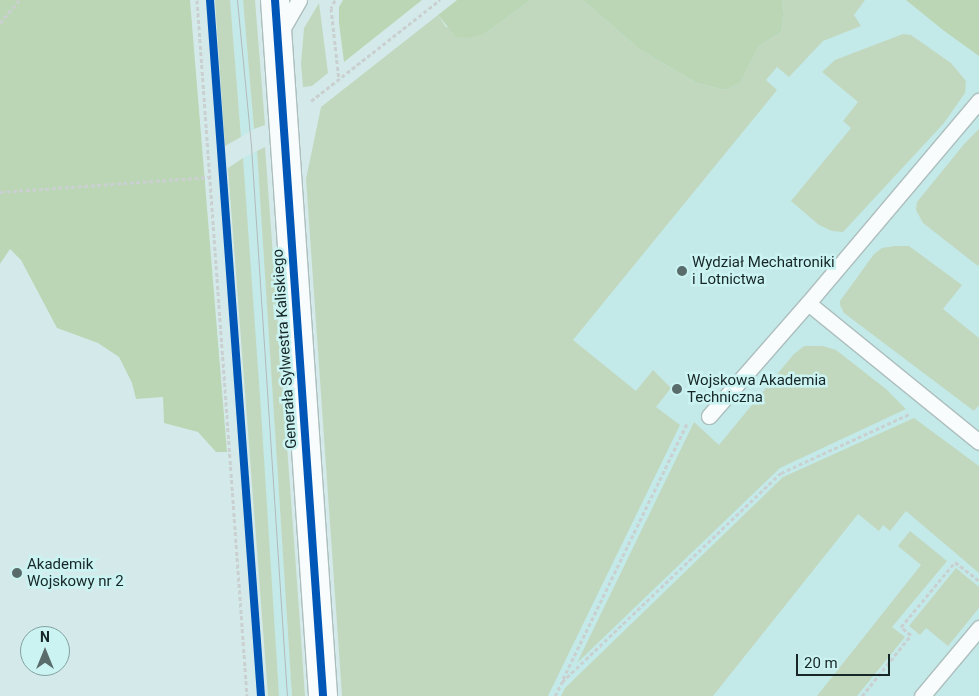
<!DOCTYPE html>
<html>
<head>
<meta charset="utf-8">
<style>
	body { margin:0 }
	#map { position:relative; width:979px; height:696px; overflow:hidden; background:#d4eaea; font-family:Roboto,sans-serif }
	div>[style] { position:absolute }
	.built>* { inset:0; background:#c4e9e9 }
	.green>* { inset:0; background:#c1d8bf }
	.forest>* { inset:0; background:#bbd6b5 }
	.path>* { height:3px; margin-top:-1.5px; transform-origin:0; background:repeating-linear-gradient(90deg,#cad0d0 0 4px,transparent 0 6.5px) }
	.roads { filter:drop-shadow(1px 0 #acbebd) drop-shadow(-1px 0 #acbebd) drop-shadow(0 1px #acbebd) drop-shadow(0 -1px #acbebd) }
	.service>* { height:15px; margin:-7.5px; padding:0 7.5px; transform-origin:7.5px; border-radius:7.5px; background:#f9fcfc }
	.tertiary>* { height:28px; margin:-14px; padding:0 14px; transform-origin:14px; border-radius:14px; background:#f9fcfc }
	.tram>* { height:1px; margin:-0.5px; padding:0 0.5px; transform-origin:0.5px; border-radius:0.5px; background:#b3b9b9 }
	.cycleway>* { height:8px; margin:-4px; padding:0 4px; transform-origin:4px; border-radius:4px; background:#0057b8 }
	.dots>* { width:14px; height:14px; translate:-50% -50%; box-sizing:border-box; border:2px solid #cbf3f2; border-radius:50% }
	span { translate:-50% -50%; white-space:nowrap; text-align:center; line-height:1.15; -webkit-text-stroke:5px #cbf3f2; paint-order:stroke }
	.poi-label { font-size:15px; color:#172626 }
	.left { translate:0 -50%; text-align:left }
	.street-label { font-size:15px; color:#172626 }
	.north { position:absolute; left:20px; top:626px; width:50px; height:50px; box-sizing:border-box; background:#cbf3f2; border:1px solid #83a1a0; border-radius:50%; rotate:0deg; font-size:14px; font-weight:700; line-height:20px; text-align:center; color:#172626 }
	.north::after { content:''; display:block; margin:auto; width:18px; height:22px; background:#596b6b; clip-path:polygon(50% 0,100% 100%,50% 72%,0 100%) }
	.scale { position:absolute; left:796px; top:654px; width:94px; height:22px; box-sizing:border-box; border:2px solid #172626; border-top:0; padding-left:6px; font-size:15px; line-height:18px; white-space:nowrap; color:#172626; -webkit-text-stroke:4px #cbf3f2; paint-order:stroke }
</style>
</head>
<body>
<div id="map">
	<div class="built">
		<i style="clip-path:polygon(230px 0,243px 0,254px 129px,241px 137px)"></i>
		<i style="clip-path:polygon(457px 0,979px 0,979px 696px,396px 696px)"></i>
		<i style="clip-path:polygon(257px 151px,292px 696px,279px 696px,243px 158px)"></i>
	</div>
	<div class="green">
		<i style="clip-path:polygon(215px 0,230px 0,241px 137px,225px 146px)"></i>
		<i style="clip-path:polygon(243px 0,255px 0,265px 125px,254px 129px)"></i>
		<i style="clip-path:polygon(531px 0,583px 0,639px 49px,697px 83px,725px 90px,740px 83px,759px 46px,781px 32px,784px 14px,782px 0,865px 0,854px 15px,861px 26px,823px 41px,789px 77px,777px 67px,766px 80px,777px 90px,573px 340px,636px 391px,653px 370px,671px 388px,656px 407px,680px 425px,548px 696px,342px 696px,306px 179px,321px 107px,438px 15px,446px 27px,484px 34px)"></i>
		<i style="clip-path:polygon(319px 3px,328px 73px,312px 86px,303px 87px,301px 64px,304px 28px)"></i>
		<i style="clip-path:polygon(903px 34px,911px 35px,951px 63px,966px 81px,965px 93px,944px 123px,843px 232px,832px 231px,819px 225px,791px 201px,851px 128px,843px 121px,858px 102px,822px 72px,835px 60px)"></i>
		<i style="clip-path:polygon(979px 129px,979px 264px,978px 266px,923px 223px,916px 210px,917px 202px,965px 143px)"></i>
		<i style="clip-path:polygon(265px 147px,298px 595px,305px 696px,292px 696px,257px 151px)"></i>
		<i style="clip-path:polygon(243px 158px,261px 411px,279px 696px,268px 696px,228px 168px)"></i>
		<i style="clip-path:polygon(895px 246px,909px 246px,962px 285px,943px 309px,979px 338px,979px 405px,974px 411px,844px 313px,840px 305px,840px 301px,874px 254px,882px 248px)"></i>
		<i style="clip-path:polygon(804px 346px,823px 346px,836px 350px,886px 389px,906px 409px,780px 468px,577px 663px,694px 422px,719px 445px,793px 355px)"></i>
		<i style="clip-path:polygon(914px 418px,979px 466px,979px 573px,906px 511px,890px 531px,883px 525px,879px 531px,858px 514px,713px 696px,561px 696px,565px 688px,783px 477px)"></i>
		<i style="clip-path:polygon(910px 531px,947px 561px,892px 627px,905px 637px,857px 696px,817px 696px,921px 565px,898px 546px)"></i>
		<i style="clip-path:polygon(956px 568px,979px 587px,979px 608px,948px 646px,926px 628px,920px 635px,909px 626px)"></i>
	</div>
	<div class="forest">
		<i style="clip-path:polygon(0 0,190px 0,227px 452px,216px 452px,198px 432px,164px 423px,163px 397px,136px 399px,132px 383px,119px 357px,98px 343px,57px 328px,21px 260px,10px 249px,0 264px)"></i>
		<i style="clip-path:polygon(343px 0,422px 0,344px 62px,339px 23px,339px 7px)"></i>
		<i style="clip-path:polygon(457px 0,531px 0,484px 34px,468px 38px,456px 37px,438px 15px)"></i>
		<i style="clip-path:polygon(583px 0,782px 0,784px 14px,781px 32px,759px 46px,740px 83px,725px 90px,697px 83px,639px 49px)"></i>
		<i style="clip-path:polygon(906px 0,979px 0,979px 56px,943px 30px)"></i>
	</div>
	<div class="path">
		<i style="left:197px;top:0;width:698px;rotate:85.89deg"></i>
		<i style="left:335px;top:0;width:9px;rotate:117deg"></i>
		<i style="left:331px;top:8px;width:72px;rotate:83.7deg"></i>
		<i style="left:0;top:23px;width:30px;rotate:-50deg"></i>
		<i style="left:311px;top:101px;width:164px;rotate:-38.1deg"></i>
		<i style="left:0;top:192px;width:211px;rotate:-4.1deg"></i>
		<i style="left:563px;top:679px;width:284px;rotate:-64.1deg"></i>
		<i style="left:555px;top:696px;width:16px;rotate:-63deg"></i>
		<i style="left:562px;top:682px;width:303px;rotate:-43.7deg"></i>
		<i style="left:781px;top:473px;width:141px;rotate:-24.7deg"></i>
		<i style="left:862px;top:696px;width:78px;rotate:-51.2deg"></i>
		<i style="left:911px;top:635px;width:13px;rotate:-141deg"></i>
		<i style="left:901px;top:627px;width:85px;rotate:-50.3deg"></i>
		<i style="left:955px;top:562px;width:31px;rotate:38deg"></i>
	</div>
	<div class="roads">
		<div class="service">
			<i style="left:280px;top:33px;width:38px;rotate:-60deg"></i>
			<i style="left:808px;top:303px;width:220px;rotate:39.1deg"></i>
			<i style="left:709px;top:416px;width:150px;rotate:-48.8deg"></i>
			<i style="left:808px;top:303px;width:265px;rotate:-49.8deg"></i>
			<i style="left:922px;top:696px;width:89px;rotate:-50deg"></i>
		</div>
		<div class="tertiary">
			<i style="left:275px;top:0;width:698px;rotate:86.05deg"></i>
		</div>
	</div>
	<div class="tram">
		<i style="left:237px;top:0;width:147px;rotate:84.5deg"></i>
		<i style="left:251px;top:146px;width:551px;rotate:86.26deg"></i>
	</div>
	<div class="cycleway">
		<i style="left:210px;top:0;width:698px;rotate:85.81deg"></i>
		<i style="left:275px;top:0;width:698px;rotate:86.05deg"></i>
	</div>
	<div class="dots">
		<i style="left:682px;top:271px;background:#596b6b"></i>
		<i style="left:677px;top:389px;background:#596b6b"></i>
		<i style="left:17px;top:573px;background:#596b6b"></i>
	</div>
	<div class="poi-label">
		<span class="left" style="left:692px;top:271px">Wydział Mechatroniki<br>i Lotnictwa</span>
		<span class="left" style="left:687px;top:389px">Wojskowa Akademia<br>Techniczna</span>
		<span class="left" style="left:27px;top:573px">Akademik<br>Wojskowy nr 2</span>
	</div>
	<div class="street-label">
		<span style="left:285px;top:349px;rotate:-94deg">Generała Sylwestra Kaliskiego</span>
	</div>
	<div class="north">N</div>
	<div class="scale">20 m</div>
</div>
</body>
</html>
